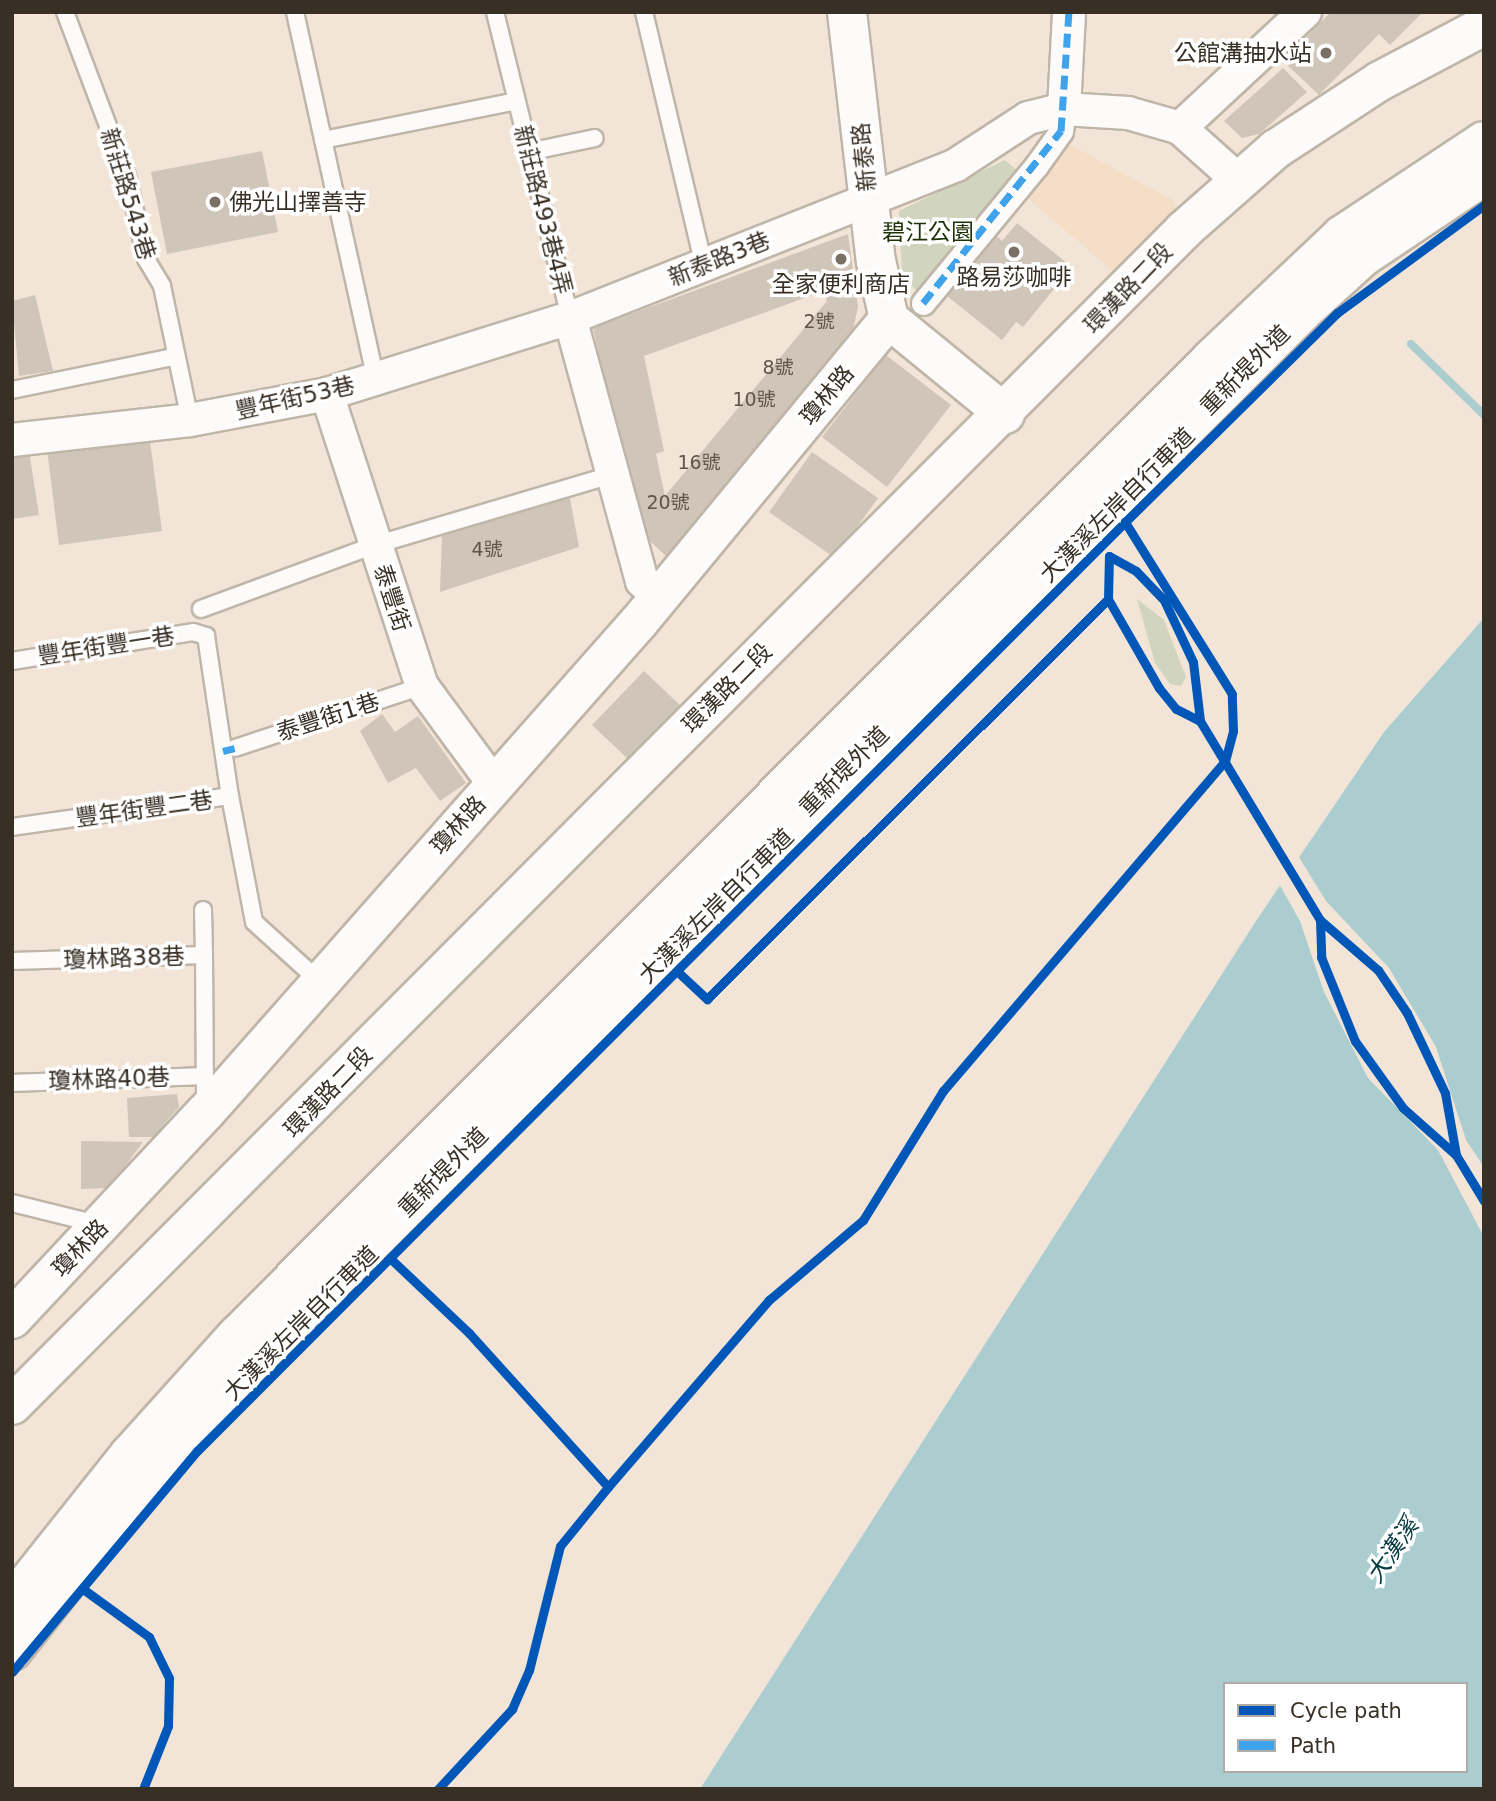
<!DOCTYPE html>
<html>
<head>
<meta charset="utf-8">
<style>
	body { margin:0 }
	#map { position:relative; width:1496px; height:1801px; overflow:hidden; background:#f2e5d7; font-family:"DejaVu Sans","Noto Sans TC",sans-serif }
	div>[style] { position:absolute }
	.built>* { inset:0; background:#f5dec7 }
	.green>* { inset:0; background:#d1d4be }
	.water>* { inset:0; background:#abcdcf }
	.pier>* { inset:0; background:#f2e5d7 }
	.stream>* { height:8px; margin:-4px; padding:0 4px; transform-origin:4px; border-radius:4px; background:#abcdcf }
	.building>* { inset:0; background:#cfc5b9 }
	.roads { filter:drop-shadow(2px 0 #bfb5a9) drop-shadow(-2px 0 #bfb5a9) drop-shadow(0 2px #bfb5a9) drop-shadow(0 -2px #bfb5a9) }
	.service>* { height:16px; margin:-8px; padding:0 8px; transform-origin:8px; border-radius:8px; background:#fdfbf9 }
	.pedestrian>* { height:23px; margin:-11.5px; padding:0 11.5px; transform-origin:11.5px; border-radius:11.5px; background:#fdfbf9 }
	.minor>* { height:32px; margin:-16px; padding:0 16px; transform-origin:16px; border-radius:16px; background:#fdfbf9 }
	.tertiary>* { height:38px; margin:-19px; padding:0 19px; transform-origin:19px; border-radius:19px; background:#fdfbf9 }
	.quiet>* { height:7px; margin-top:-3.5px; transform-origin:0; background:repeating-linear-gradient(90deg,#3fa3eb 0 14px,transparent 0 21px) }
	.cycleway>* { height:9px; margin:-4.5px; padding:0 4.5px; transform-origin:4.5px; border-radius:4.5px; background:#0057b8 }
	.dots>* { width:19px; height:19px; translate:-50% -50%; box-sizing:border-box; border:4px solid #fff; border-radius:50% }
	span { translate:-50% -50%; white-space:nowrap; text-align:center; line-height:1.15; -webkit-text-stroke:7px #fff; paint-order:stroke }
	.number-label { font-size:19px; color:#5e544a }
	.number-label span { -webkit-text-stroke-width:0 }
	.poi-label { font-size:23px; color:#382f25 }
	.right { translate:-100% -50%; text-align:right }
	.left { translate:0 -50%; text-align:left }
	.street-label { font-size:23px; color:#382f25 }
	.park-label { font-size:23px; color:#1e3307 }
	.water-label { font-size:24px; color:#073d43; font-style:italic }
	.frame { position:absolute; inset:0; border:14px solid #382f25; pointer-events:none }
	.legend { position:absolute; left:1223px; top:1682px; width:245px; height:91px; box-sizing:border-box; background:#fff; border:2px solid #afaca8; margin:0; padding:9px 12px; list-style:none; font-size:21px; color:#382f25 }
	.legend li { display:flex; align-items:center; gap:14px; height:35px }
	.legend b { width:35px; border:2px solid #afaca8 }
</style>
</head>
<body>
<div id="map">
	<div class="built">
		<i style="clip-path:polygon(1065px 142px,1173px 200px,1180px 218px,1120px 277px,1025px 196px)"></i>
	</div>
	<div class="green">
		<i style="clip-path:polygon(1005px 160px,1021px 174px,917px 291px,902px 276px,899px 211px)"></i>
		<i style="clip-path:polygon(1137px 599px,1164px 620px,1186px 677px,1181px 686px,1170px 684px,1155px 663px)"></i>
	</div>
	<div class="water">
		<i style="clip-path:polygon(evenodd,1484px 618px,1484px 1789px,700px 1789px,1256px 921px,1384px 732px,1484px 618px,1225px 1684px,1466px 1684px,1466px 1771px,1225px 1771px,1225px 1684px)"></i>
	</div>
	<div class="pier">
		<i style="clip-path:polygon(1297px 854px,1326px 901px,1389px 968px,1436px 1047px,1466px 1140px,1484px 1167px,1484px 1237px,1438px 1150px,1368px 1078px,1324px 992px,1300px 921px,1278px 882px)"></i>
	</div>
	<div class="stream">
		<i style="left:1411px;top:344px;width:102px;rotate:44.2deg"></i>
	</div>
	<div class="building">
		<i style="clip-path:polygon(1331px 12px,1423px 12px,1390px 45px,1379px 34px,1319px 95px,1283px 61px)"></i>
		<i style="clip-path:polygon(1283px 68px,1307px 92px,1259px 134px,1242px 138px,1224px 121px)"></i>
		<i style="clip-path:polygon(262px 151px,278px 232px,167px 254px,151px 172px)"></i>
		<i style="clip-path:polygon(1017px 223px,1072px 267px,1023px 327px,1016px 322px,1002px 340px,947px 296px,996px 236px,1002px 241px)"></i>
		<i style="clip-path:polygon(evenodd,848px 234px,858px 307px,852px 335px,666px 556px,639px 531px,593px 328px,848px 234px,824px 291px,827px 301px,665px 496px,656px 454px,664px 451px,644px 356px,824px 291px)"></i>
		<i style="clip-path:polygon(35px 295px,53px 371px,19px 376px,12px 301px)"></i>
		<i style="clip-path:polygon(886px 355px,951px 405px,887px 487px,822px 437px)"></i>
		<i style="clip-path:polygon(149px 434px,162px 531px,59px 545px,47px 449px)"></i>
		<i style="clip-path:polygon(29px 451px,39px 515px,12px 519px,12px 453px)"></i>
		<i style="clip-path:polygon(812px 452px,878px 498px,835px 558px,769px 512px)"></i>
		<i style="clip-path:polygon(568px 488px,579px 547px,440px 592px,442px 536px,542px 506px)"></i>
		<i style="clip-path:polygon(644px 671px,681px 706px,629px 760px,592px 725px)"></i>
		<i style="clip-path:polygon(382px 714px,395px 732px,418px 716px,466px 783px,440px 801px,416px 768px,388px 783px,360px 731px)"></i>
		<i style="clip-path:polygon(177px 1094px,179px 1107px,153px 1137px,129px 1137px,127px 1098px)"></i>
		<i style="clip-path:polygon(81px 1141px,143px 1142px,109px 1188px,81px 1189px)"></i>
	</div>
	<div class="roads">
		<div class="service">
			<i style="left:65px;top:12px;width:178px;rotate:69.3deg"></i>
			<i style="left:128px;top:179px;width:82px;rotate:77.3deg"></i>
			<i style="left:146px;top:259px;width:31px;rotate:59deg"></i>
			<i style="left:162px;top:286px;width:137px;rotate:78.2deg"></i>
			<i style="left:295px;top:12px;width:376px;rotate:77.6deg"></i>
			<i style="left:495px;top:12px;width:315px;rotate:76.2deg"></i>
			<i style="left:644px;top:12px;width:260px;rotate:76.7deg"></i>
			<i style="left:323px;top:140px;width:197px;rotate:-11.4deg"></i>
			<i style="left:528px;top:152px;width:68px;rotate:-11.8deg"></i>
			<i style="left:12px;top:390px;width:168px;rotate:-11.6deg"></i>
			<i style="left:201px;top:609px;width:185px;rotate:-20.2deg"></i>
			<i style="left:375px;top:545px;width:249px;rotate:-16.5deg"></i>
			<i style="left:12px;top:661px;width:183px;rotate:-9.1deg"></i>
			<i style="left:193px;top:632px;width:14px;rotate:17deg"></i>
			<i style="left:206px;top:636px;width:162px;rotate:81.5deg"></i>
			<i style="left:235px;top:748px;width:197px;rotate:-18.3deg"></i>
			<i style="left:12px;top:827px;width:220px;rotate:-8.1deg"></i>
			<i style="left:230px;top:796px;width:128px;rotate:79.2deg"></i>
			<i style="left:254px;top:922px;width:86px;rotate:42.2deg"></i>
			<i style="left:203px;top:910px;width:45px;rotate:88.7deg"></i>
			<i style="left:12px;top:961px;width:192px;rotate:-1.8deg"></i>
			<i style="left:204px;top:955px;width:149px;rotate:89.6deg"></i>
			<i style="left:12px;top:1083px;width:193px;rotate:-2.1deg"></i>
			<i style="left:12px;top:1203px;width:92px;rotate:13.9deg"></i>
		</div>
		<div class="pedestrian">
			<i style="left:923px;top:303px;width:178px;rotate:-50.5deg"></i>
			<i style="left:1036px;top:166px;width:43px;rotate:-54.5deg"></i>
			<i style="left:1061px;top:131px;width:22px;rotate:-82deg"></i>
		</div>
		<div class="minor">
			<i style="left:1064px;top:109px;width:97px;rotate:-87deg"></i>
			<i style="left:1180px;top:128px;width:171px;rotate:-42.9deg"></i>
			<i style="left:570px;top:318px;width:273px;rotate:74.7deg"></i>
			<i style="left:642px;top:581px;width:23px;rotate:43deg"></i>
			<i style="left:327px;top:394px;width:307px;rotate:72deg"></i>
			<i style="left:422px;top:686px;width:122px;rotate:53.7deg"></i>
			<i style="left:12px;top:440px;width:179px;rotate:-6.4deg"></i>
			<i style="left:190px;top:420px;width:139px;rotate:-10.7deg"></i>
			<i style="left:327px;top:394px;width:255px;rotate:-17.4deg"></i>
			<i style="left:570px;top:318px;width:415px;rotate:-21.6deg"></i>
			<i style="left:956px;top:165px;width:86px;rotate:-33.1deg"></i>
			<i style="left:1028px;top:118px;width:37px;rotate:-14deg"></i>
			<i style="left:1064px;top:109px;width:64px;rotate:3.6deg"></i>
			<i style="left:1128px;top:113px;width:54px;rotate:16.1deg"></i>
			<i style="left:1180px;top:128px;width:79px;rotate:41.9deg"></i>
		</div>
		<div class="tertiary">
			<i style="left:847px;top:12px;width:251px;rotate:83.4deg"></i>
			<i style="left:876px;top:261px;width:59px;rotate:77.4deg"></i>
			<i style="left:889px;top:319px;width:150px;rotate:39.3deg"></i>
			<i style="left:12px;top:1319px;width:282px;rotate:-46.9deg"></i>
			<i style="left:205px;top:1113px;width:655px;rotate:-48.53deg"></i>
			<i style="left:639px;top:622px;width:393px;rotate:-50.5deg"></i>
			<i style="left:12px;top:1405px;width:1660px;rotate:-45.07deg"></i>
			<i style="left:1184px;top:230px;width:123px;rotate:-41.4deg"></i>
			<i style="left:1276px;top:149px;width:124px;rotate:-33.2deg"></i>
			<i style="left:1380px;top:81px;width:118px;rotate:-27.9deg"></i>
			<i style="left:12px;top:1602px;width:188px;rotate:-51.5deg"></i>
			<i style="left:129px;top:1455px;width:161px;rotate:-48deg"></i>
			<i style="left:237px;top:1335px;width:1379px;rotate:-45.06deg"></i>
			<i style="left:1211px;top:359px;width:180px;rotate:-43.4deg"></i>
			<i style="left:1342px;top:235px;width:170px;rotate:-33.5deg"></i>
			<i style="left:12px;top:1651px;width:253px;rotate:-51.9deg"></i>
			<i style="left:168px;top:1452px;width:104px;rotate:-46.9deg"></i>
			<i style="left:239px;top:1376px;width:1512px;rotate:-45deg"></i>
			<i style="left:1308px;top:307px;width:74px;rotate:-42.3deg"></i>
			<i style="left:1363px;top:257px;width:146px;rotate:-33.8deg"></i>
		</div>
	</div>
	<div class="quiet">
		<i style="left:923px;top:303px;width:221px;rotate:-51.3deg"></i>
		<i style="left:1061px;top:131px;width:119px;rotate:-86.2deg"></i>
		<i style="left:223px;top:751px;width:12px;rotate:-14deg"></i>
	</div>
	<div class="cycleway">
		<i style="left:1200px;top:721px;width:27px;rotate:-153deg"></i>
		<i style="left:1176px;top:709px;width:27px;rotate:-129deg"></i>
		<i style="left:1159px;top:688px;width:103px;rotate:-119.8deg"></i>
		<i style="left:1108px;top:599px;width:43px;rotate:-88.7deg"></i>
		<i style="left:1109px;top:556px;width:31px;rotate:29deg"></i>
		<i style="left:1136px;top:571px;width:40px;rotate:46deg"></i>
		<i style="left:1164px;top:600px;width:68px;rotate:64.9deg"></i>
		<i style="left:1193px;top:662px;width:59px;rotate:83.2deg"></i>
		<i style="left:1200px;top:721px;width:232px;rotate:58.9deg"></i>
		<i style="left:1320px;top:920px;width:77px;rotate:40.8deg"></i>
		<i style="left:1378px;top:970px;width:52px;rotate:56deg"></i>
		<i style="left:1407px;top:1013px;width:89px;rotate:64.6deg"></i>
		<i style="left:1445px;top:1093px;width:63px;rotate:79.9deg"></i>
		<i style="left:1320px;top:920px;width:37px;rotate:88deg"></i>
		<i style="left:1321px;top:957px;width:91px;rotate:68deg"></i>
		<i style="left:1355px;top:1041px;width:82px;rotate:54.4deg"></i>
		<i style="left:1403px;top:1108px;width:71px;rotate:41.6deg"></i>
		<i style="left:1456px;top:1155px;width:54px;rotate:58.7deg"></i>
		<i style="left:678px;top:972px;width:40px;rotate:43deg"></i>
		<i style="left:707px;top:999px;width:566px;rotate:-44.93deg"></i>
		<i style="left:392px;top:1260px;width:106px;rotate:43.5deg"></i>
		<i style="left:469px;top:1333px;width:207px;rotate:47.9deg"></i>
		<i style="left:608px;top:1487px;width:76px;rotate:129.1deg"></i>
		<i style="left:560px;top:1546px;width:128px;rotate:104deg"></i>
		<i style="left:529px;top:1670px;width:43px;rotate:113.6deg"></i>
		<i style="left:512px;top:1709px;width:109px;rotate:132.8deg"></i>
		<i style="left:608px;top:1487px;width:247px;rotate:-49.3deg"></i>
		<i style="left:769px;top:1300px;width:123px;rotate:-40.4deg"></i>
		<i style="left:863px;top:1220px;width:152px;rotate:-58.2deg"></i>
		<i style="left:943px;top:1091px;width:434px;rotate:-49.5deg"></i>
		<i style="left:1225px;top:761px;width:31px;rotate:-75deg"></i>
		<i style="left:1233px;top:731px;width:37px;rotate:-92deg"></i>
		<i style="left:1232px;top:694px;width:203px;rotate:-121.9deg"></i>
		<i style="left:83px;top:1589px;width:82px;rotate:36deg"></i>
		<i style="left:149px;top:1637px;width:46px;rotate:64deg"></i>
		<i style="left:169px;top:1678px;width:48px;rotate:91.2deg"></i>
		<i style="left:168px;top:1726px;width:68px;rotate:111.6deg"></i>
		<i style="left:12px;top:1672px;width:288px;rotate:-50.1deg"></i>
		<i style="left:197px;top:1451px;width:1313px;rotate:-45.03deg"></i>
		<i style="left:1125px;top:522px;width:298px;rotate:-44.6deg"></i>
		<i style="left:1337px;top:313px;width:182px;rotate:-36.3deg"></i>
	</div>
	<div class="dots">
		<i style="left:1326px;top:53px;background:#796f63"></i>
		<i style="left:215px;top:202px;background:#796f63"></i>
		<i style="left:1014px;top:252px;background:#796f63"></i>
		<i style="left:841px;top:259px;background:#796f63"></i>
	</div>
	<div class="number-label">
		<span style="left:819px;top:322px">2號</span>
		<span style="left:778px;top:368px">8號</span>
		<span style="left:754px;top:400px">10號</span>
		<span style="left:699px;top:463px">16號</span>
		<span style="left:668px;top:503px">20號</span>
		<span style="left:487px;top:550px">4號</span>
	</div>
	<div class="poi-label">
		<span class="right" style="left:1312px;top:53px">公館溝抽水站</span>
		<span class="left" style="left:229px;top:202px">佛光山擇善寺</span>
		<span style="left:1014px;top:277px">路易莎咖啡</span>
		<span style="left:841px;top:284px">全家便利商店</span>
	</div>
	<div class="street-label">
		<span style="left:864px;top:157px;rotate:-96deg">新泰路</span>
		<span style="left:128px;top:194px;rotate:73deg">新莊路543巷</span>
		<span style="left:543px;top:210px;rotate:76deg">新莊路493巷4弄</span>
		<span style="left:719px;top:259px;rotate:-22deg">新泰路3巷</span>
		<span style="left:1128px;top:288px;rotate:-46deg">環漢路二段</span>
		<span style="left:1245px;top:370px;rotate:-45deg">重新堤外道</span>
		<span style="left:827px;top:395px;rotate:-50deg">瓊林路</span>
		<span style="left:295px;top:398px;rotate:-13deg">豐年街53巷</span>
		<span style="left:1117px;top:505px;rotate:-45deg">大漢溪左岸自行車道</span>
		<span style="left:392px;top:598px;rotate:72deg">泰豐街</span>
		<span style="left:106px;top:646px;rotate:-9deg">豐年街豐一巷</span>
		<span style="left:727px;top:688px;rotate:-45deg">環漢路二段</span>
		<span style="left:328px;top:717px;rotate:-18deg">泰豐街1巷</span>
		<span style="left:844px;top:771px;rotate:-45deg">重新堤外道</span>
		<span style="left:144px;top:809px;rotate:-8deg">豐年街豐二巷</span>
		<span style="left:458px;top:825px;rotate:-48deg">瓊林路</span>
		<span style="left:716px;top:906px;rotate:-45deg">大漢溪左岸自行車道</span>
		<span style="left:124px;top:958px;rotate:-2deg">瓊林路38巷</span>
		<span style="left:109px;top:1079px;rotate:-2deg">瓊林路40巷</span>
		<span style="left:328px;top:1092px;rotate:-46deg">環漢路二段</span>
		<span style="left:443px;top:1172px;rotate:-45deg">重新堤外道</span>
		<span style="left:80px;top:1248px;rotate:-46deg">瓊林路</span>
		<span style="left:301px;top:1323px;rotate:-45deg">大漢溪左岸自行車道</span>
	</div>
	<div class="park-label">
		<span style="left:928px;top:232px">碧江公園</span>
	</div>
	<div class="water-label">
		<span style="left:1393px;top:1551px;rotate:-56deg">大漢溪</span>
	</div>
	<div class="frame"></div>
	<ul class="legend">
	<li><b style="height:9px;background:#0057b8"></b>Cycle path</li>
	<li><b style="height:9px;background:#3fa3eb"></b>Path</li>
	</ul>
</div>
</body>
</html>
